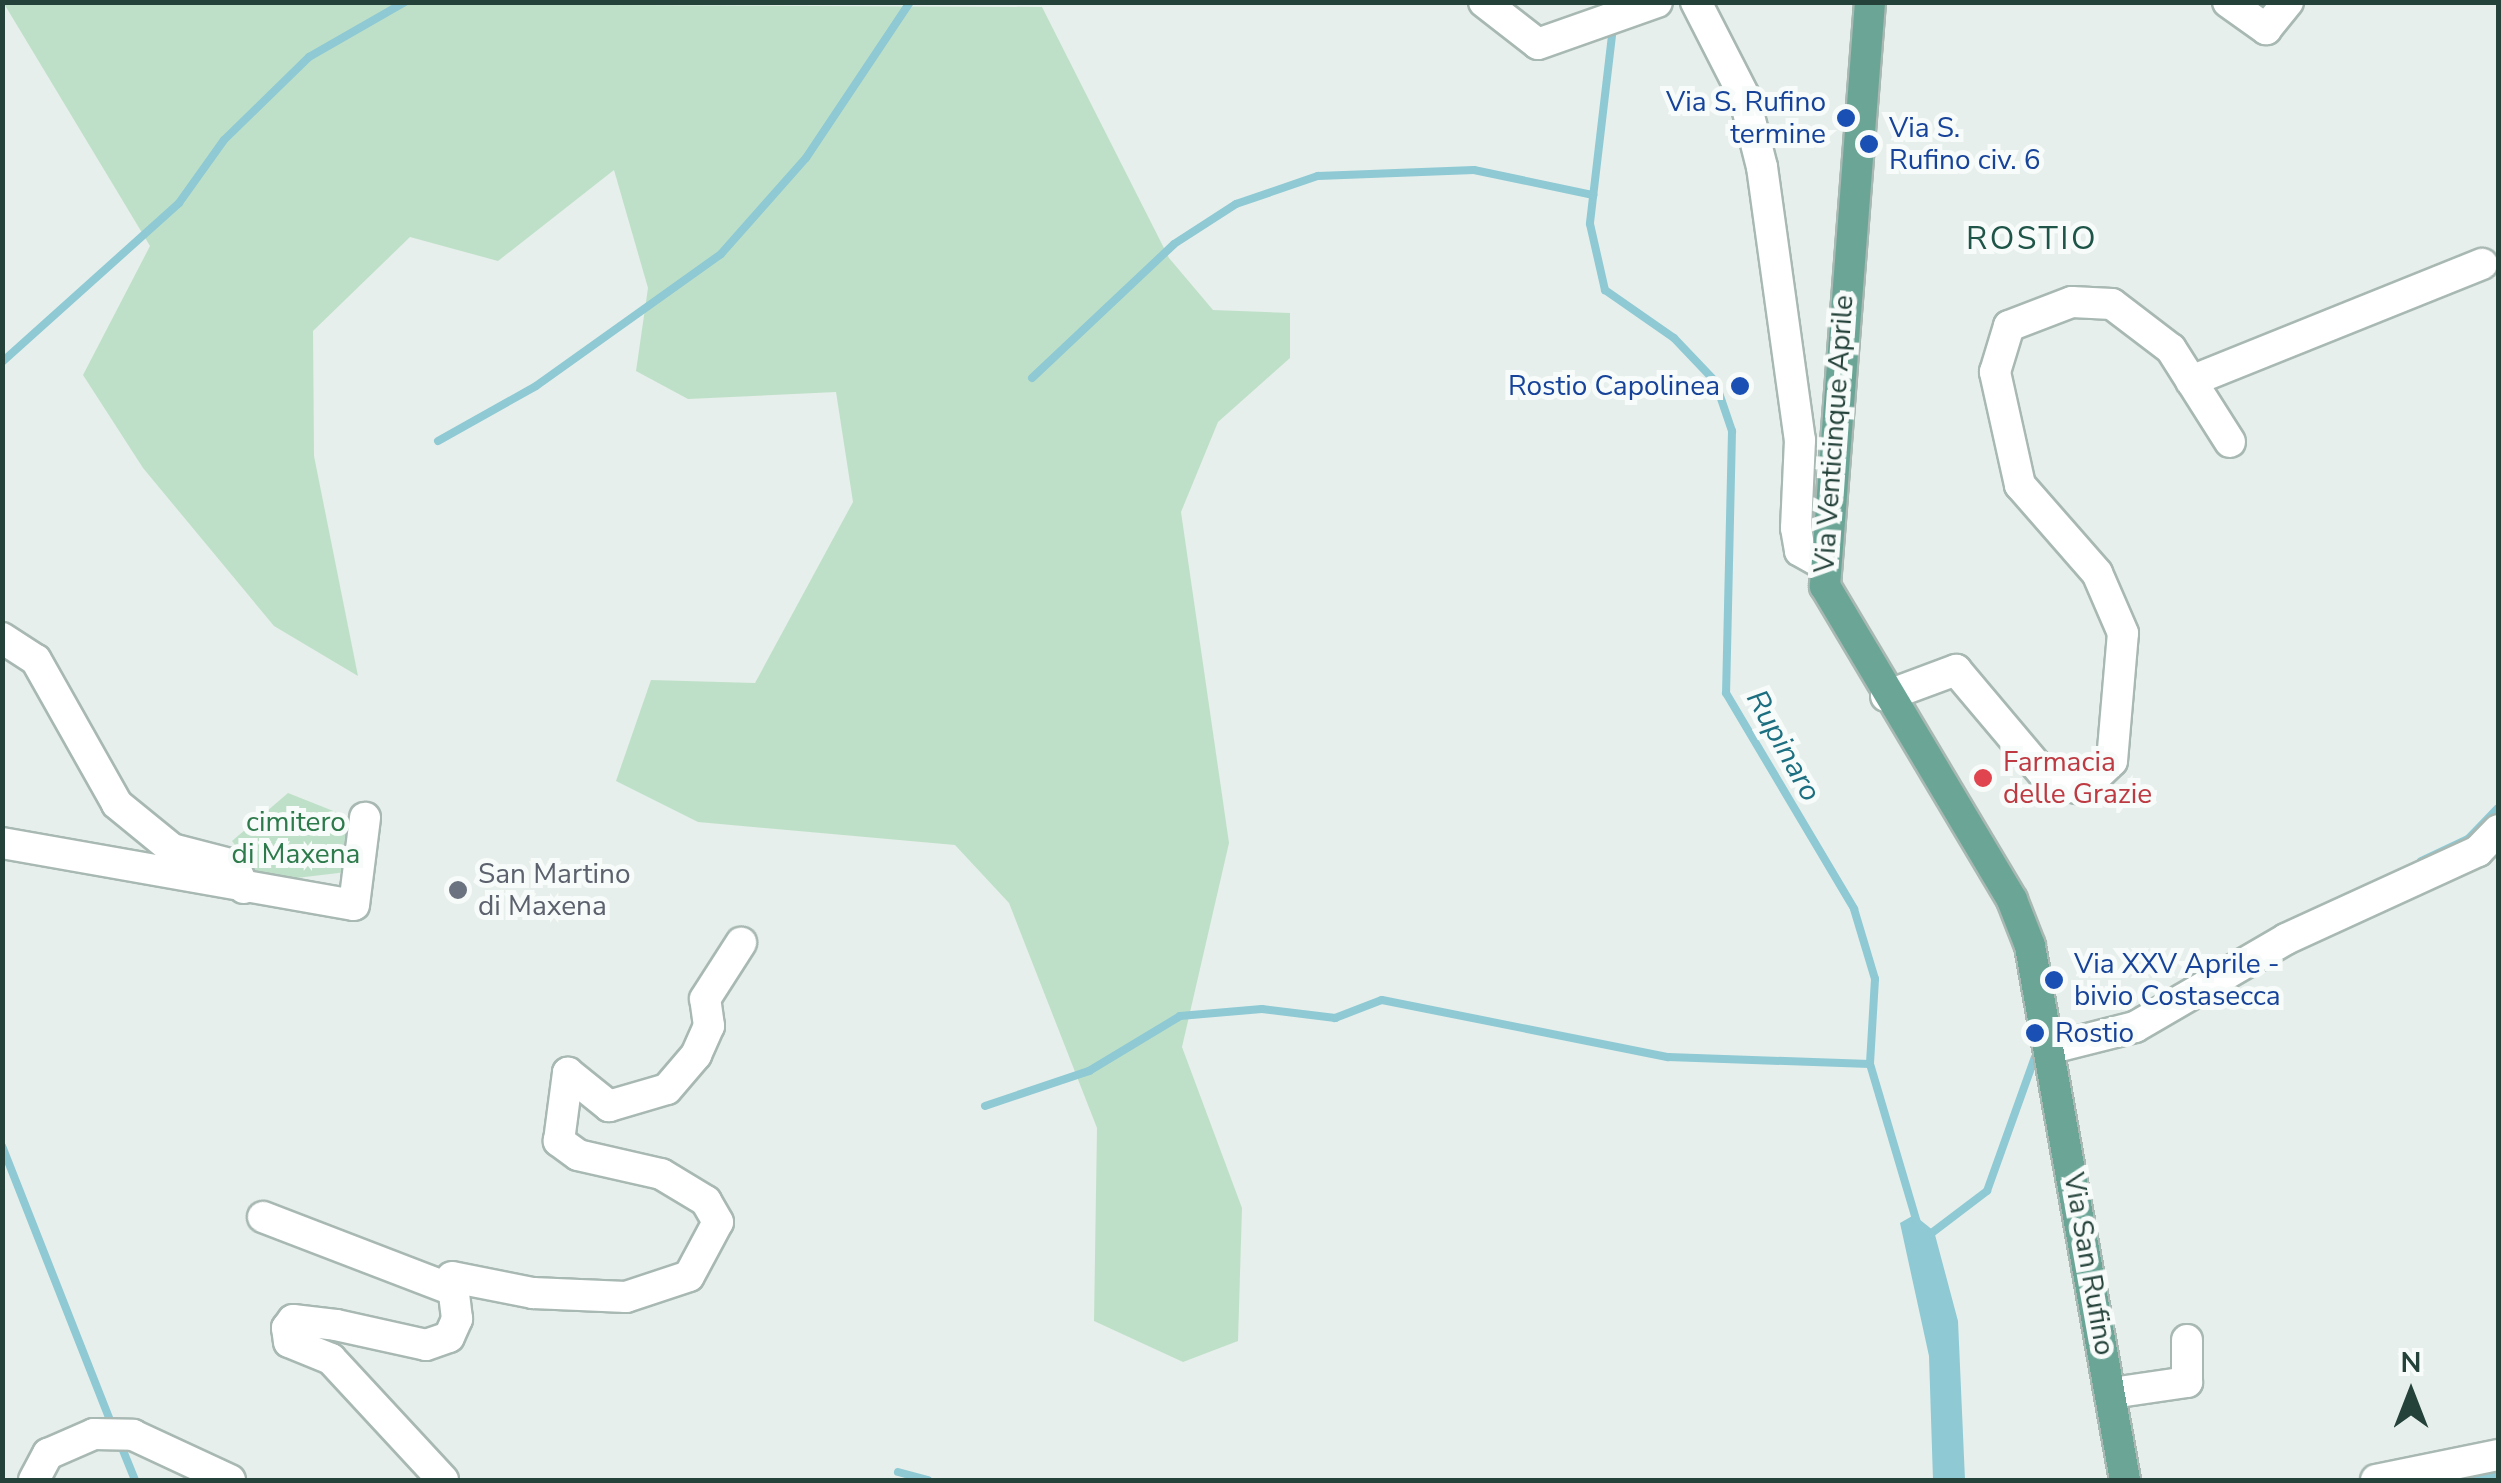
<!DOCTYPE html>
<html>
<head>
<meta charset="utf-8">
<style>
	body { margin:0 }
	#map { position:relative; width:2501px; height:1483px; overflow:hidden; background:#e6efeb; font-family:"Nunito Sans",sans-serif }
	div>[style] { position:absolute }
	.green>* { inset:0; background:#bfe0c8 }
	.water>* { inset:0; background:#8ec9d4 }
	.stream>* { height:8px; margin:-4px; padding:0 4px; transform-origin:4px; border-radius:4px; background:#8ec9d4 }
	.roads { filter:drop-shadow(2px 0 #a8b8b2) drop-shadow(-2px 0 #a8b8b2) drop-shadow(0 2px #a8b8b2) drop-shadow(0 -2px #a8b8b2) }
	.minor>* { height:30px; margin:-15px; padding:0 15px; transform-origin:15px; border-radius:15px; background:#fff }
	.major>* { height:30px; margin:-15px; padding:0 15px; transform-origin:15px; border-radius:15px; background:#6aa596 }
	.dots>* { width:28px; height:28px; translate:-50% -50%; box-sizing:border-box; border:5px solid #f7fbf9; border-radius:50% }
	span { translate:-50% -50%; white-space:nowrap; text-align:center; line-height:1.15; -webkit-text-stroke:10px #f7fbf9; paint-order:stroke }
	.transit-label { font-size:28px; color:#164399 }
	.right { translate:-100% -50%; text-align:right }
	.left { translate:0 -50%; text-align:left }
	.street-label { font-size:28px; color:#24423a }
	.health-label { font-size:28px; color:#be3a42 }
	.park-label { font-size:28px; color:#2d7a4b }
	.worship-label { font-size:28px; color:#5b616d }
	.water-label { font-size:30px; color:#1c6f80; font-style:italic }
	.quarter-label { font-size:32px; color:#1f5548; letter-spacing:2.5px }
	.frame { position:absolute; inset:0; border:5px solid #24423a; pointer-events:none }
	.north { position:absolute; left:2361px; top:1343px; width:100px; height:100px; -webkit-text-stroke:8px #f7fbf9; paint-order:stroke; rotate:0deg; font-size:28px; font-weight:700; line-height:40px; text-align:center; color:#24423a }
	.north::after { content:''; display:block; margin:auto; width:35px; height:45px; background:#24423a; clip-path:polygon(50% 0,100% 100%,50% 72%,0 100%) }
</style>
</head>
<body>
<div id="map">
	<div class="green">
		<i style="clip-path:polygon(3px 2px,1042px 7px,1169px 258px,1213px 310px,1290px 313px,1290px 358px,1218px 422px,1181px 512px,1229px 843px,1182px 1047px,1242px 1208px,1238px 1341px,1183px 1362px,1094px 1321px,1097px 1128px,1009px 903px,955px 845px,698px 822px,616px 781px,651px 680px,755px 683px,853px 502px,836px 392px,688px 399px,636px 371px,648px 288px,614px 170px,498px 261px,410px 237px,313px 331px,314px 456px,358px 676px,274px 626px,143px 468px,83px 375px,150px 246px)"></i>
		<i style="clip-path:polygon(288px 793px,361px 822px,355px 871px,263px 882px,232px 841px)"></i>
	</div>
	<div class="water">
		<i style="clip-path:polygon(1914px 1215px,1934px 1231px,1958px 1321px,1965px 1480px,1933px 1480px,1929px 1356px,1900px 1223px)"></i>
	</div>
	<div class="stream">
		<i style="left:1613px;top:27px;width:198px;rotate:96.7deg"></i>
		<i style="left:1590px;top:224px;width:68px;rotate:77.2deg"></i>
		<i style="left:1605px;top:290px;width:84px;rotate:34.8deg"></i>
		<i style="left:1674px;top:338px;width:59px;rotate:46.4deg"></i>
		<i style="left:1715px;top:381px;width:53px;rotate:71.2deg"></i>
		<i style="left:1732px;top:431px;width:262px;rotate:91.3deg"></i>
		<i style="left:1726px;top:693px;width:251px;rotate:59.3deg"></i>
		<i style="left:1854px;top:909px;width:73px;rotate:73.3deg"></i>
		<i style="left:1875px;top:979px;width:85px;rotate:93.4deg"></i>
		<i style="left:1870px;top:1064px;width:166px;rotate:73.5deg"></i>
		<i style="left:2px;top:362px;width:238px;rotate:-41.9deg"></i>
		<i style="left:179px;top:203px;width:77px;rotate:-54.5deg"></i>
		<i style="left:224px;top:140px;width:119px;rotate:-44.3deg"></i>
		<i style="left:309px;top:57px;width:111px;rotate:-29.8deg"></i>
		<i style="left:1032px;top:378px;width:195px;rotate:-43.3deg"></i>
		<i style="left:1174px;top:244px;width:74px;rotate:-32.8deg"></i>
		<i style="left:1236px;top:204px;width:87px;rotate:-18.9deg"></i>
		<i style="left:1318px;top:176px;width:156px;rotate:-2.2deg"></i>
		<i style="left:1474px;top:170px;width:122px;rotate:11.9deg"></i>
		<i style="left:438px;top:441px;width:112px;rotate:-29.3deg"></i>
		<i style="left:536px;top:386px;width:227px;rotate:-35.5deg"></i>
		<i style="left:721px;top:254px;width:128px;rotate:-48.5deg"></i>
		<i style="left:806px;top:158px;width:187px;rotate:-56.3deg"></i>
		<i style="left:2421px;top:861px;width:52px;rotate:-25.1deg"></i>
		<i style="left:2468px;top:839px;width:43px;rotate:-45.9deg"></i>
		<i style="left:985px;top:1106px;width:110px;rotate:-18.6deg"></i>
		<i style="left:1089px;top:1071px;width:106px;rotate:-31.1deg"></i>
		<i style="left:1180px;top:1016px;width:82px;rotate:-4.9deg"></i>
		<i style="left:1262px;top:1009px;width:74px;rotate:7deg"></i>
		<i style="left:1335px;top:1018px;width:50px;rotate:-21deg"></i>
		<i style="left:1382px;top:1000px;width:292px;rotate:11.3deg"></i>
		<i style="left:1668px;top:1057px;width:202px;rotate:2deg"></i>
		<i style="left:2px;top:1146px;width:300px;rotate:68.5deg"></i>
		<i style="left:1929px;top:1235px;width:73px;rotate:-37.2deg"></i>
		<i style="left:1987px;top:1191px;width:142px;rotate:-70.3deg"></i>
		<i style="left:120px;top:1443px;width:40px;rotate:68deg"></i>
		<i style="left:898px;top:1472px;width:31px;rotate:15deg"></i>
		<i style="left:2467px;top:1480px;width:32px;rotate:-11deg"></i>
	</div>
	<div class="roads">
		<div class="minor">
			<i style="left:1484px;top:2px;width:68px;rotate:37.9deg"></i>
			<i style="left:1538px;top:44px;width:126px;rotate:-19.4deg"></i>
			<i style="left:1696px;top:2px;width:106px;rotate:62.9deg"></i>
			<i style="left:1744px;top:96px;width:73px;rotate:75.8deg"></i>
			<i style="left:1762px;top:167px;width:276px;rotate:82.1deg"></i>
			<i style="left:1800px;top:440px;width:88px;rotate:92.6deg"></i>
			<i style="left:1796px;top:528px;width:23px;rotate:80deg"></i>
			<i style="left:1800px;top:551px;width:25px;rotate:29deg"></i>
			<i style="left:2228px;top:2px;width:47px;rotate:35.4deg"></i>
			<i style="left:2266px;top:29px;width:35px;rotate:-51deg"></i>
			<i style="left:2191px;top:381px;width:314px;rotate:-21.9deg"></i>
			<i style="left:2px;top:638px;width:40px;rotate:32.9deg"></i>
			<i style="left:36px;top:660px;width:165px;rotate:60.6deg"></i>
			<i style="left:117px;top:804px;width:71px;rotate:39.3deg"></i>
			<i style="left:172px;top:849px;width:64px;rotate:14.5deg"></i>
			<i style="left:234px;top:865px;width:25px;rotate:67deg"></i>
			<i style="left:1886px;top:696px;width:75px;rotate:-20.4deg"></i>
			<i style="left:1956px;top:670px;width:148px;rotate:49.9deg"></i>
			<i style="left:2051px;top:783px;width:33px;rotate:11deg"></i>
			<i style="left:2083px;top:789px;width:40px;rotate:-44deg"></i>
			<i style="left:2112px;top:761px;width:128px;rotate:-85.1deg"></i>
			<i style="left:2123px;top:633px;width:65px;rotate:-113.4deg"></i>
			<i style="left:2097px;top:573px;width:117px;rotate:-131.2deg"></i>
			<i style="left:2020px;top:485px;width:116px;rotate:-102.5deg"></i>
			<i style="left:1995px;top:372px;width:48px;rotate:-73.1deg"></i>
			<i style="left:2009px;top:326px;width:67px;rotate:-20.9deg"></i>
			<i style="left:2072px;top:302px;width:40px;rotate:2.9deg"></i>
			<i style="left:2112px;top:304px;width:74px;rotate:37.3deg"></i>
			<i style="left:2171px;top:349px;width:110px;rotate:57.6deg"></i>
			<i style="left:2px;top:843px;width:357px;rotate:10deg"></i>
			<i style="left:354px;top:905px;width:88px;rotate:-82.8deg"></i>
			<i style="left:2052px;top:1048px;width:86px;rotate:-14.2deg"></i>
			<i style="left:2135px;top:1027px;width:175px;rotate:-30.2deg"></i>
			<i style="left:2286px;top:939px;width:211px;rotate:-24.6deg"></i>
			<i style="left:2478px;top:851px;width:29px;rotate:-46deg"></i>
			<i style="left:263px;top:1217px;width:201px;rotate:21deg"></i>
			<i style="left:2112px;top:1393px;width:76px;rotate:-8.3deg"></i>
			<i style="left:2187px;top:1382px;width:42px;rotate:-90deg"></i>
			<i style="left:34px;top:1480px;width:30px;rotate:-62deg"></i>
			<i style="left:48px;top:1454px;width:50px;rotate:-23.5deg"></i>
			<i style="left:94px;top:1434px;width:39px;rotate:1deg"></i>
			<i style="left:133px;top:1435px;width:107px;rotate:24.9deg"></i>
			<i style="left:443px;top:1480px;width:165px;rotate:-132.8deg"></i>
			<i style="left:331px;top:1359px;width:45px;rotate:-158deg"></i>
			<i style="left:289px;top:1342px;width:14px;rotate:-98deg"></i>
			<i style="left:287px;top:1328px;width:10px;rotate:-53deg"></i>
			<i style="left:293px;top:1320px;width:43px;rotate:6.6deg"></i>
			<i style="left:336px;top:1325px;width:92px;rotate:12.5deg"></i>
			<i style="left:426px;top:1345px;width:24px;rotate:-19deg"></i>
			<i style="left:449px;top:1337px;width:20px;rotate:-66deg"></i>
			<i style="left:457px;top:1319px;width:42px;rotate:-96.8deg"></i>
			<i style="left:452px;top:1277px;width:83px;rotate:11.2deg"></i>
			<i style="left:533px;top:1293px;width:93px;rotate:2.5deg"></i>
			<i style="left:626px;top:1297px;width:66px;rotate:-18.4deg"></i>
			<i style="left:689px;top:1276px;width:61px;rotate:-61.8deg"></i>
			<i style="left:718px;top:1222px;width:24px;rotate:-120deg"></i>
			<i style="left:706px;top:1201px;width:52px;rotate:-149deg"></i>
			<i style="left:661px;top:1174px;width:85px;rotate:-167.1deg"></i>
			<i style="left:578px;top:1155px;width:24px;rotate:-144deg"></i>
			<i style="left:559px;top:1141px;width:69px;rotate:-82.5deg"></i>
			<i style="left:568px;top:1073px;width:53px;rotate:38.8deg"></i>
			<i style="left:609px;top:1106px;width:60px;rotate:-16.3deg"></i>
			<i style="left:667px;top:1089px;width:45px;rotate:-49.5deg"></i>
			<i style="left:696px;top:1055px;width:32px;rotate:-66deg"></i>
			<i style="left:709px;top:1026px;width:27px;rotate:-98deg"></i>
			<i style="left:705px;top:999px;width:67px;rotate:-57.3deg"></i>
			<i style="left:2376px;top:1480px;width:125px;rotate:-11.6deg"></i>
		</div>
		<div class="major">
			<i style="left:1870px;top:2px;width:586px;rotate:94.41deg"></i>
			<i style="left:1825px;top:586px;width:365px;rotate:59.2deg"></i>
			<i style="left:2012px;top:900px;width:49px;rotate:68.6deg"></i>
			<i style="left:2030px;top:946px;width:542px;rotate:79.91deg"></i>
		</div>
	</div>
	<div class="dots">
		<i style="left:1846px;top:118px;background:#1a4fb4"></i>
		<i style="left:1869px;top:144px;background:#1a4fb4"></i>
		<i style="left:1740px;top:386px;background:#1a4fb4"></i>
		<i style="left:1983px;top:778px;background:#e0444e"></i>
		<i style="left:458px;top:890px;background:#6b7280"></i>
		<i style="left:2054px;top:980px;background:#1a4fb4"></i>
		<i style="left:2035px;top:1033px;background:#1a4fb4"></i>
	</div>
	<div class="transit-label">
		<span class="right" style="left:1826px;top:118px">Via S. Rufino<br>termine</span>
		<span class="left" style="left:1889px;top:144px">Via S.<br>Rufino civ. 6</span>
		<span class="right" style="left:1720px;top:386px">Rostio Capolinea</span>
		<span class="left" style="left:2074px;top:980px">Via XXV Aprile -<br>bivio Costasecca</span>
		<span class="left" style="left:2055px;top:1033px">Rostio</span>
	</div>
	<div class="street-label">
		<span style="left:1834px;top:434px;rotate:-86deg">Via Venticinque Aprile</span>
		<span style="left:2089px;top:1264px;rotate:80deg">Via San Rufino</span>
	</div>
	<div class="health-label">
		<span class="left" style="left:2003px;top:778px">Farmacia<br>delle Grazie</span>
	</div>
	<div class="park-label">
		<span style="left:296px;top:838px">cimitero<br>di Maxena</span>
	</div>
	<div class="worship-label">
		<span class="left" style="left:478px;top:890px">San Martino<br>di Maxena</span>
	</div>
	<div class="water-label">
		<span style="left:1783px;top:746px;rotate:61deg">Rupinaro</span>
	</div>
	<div class="quarter-label">
		<span style="left:2032px;top:239px">ROSTIO</span>
	</div>
	<div class="frame"></div>
	<div class="north">N</div>
</div>
</body>
</html>
